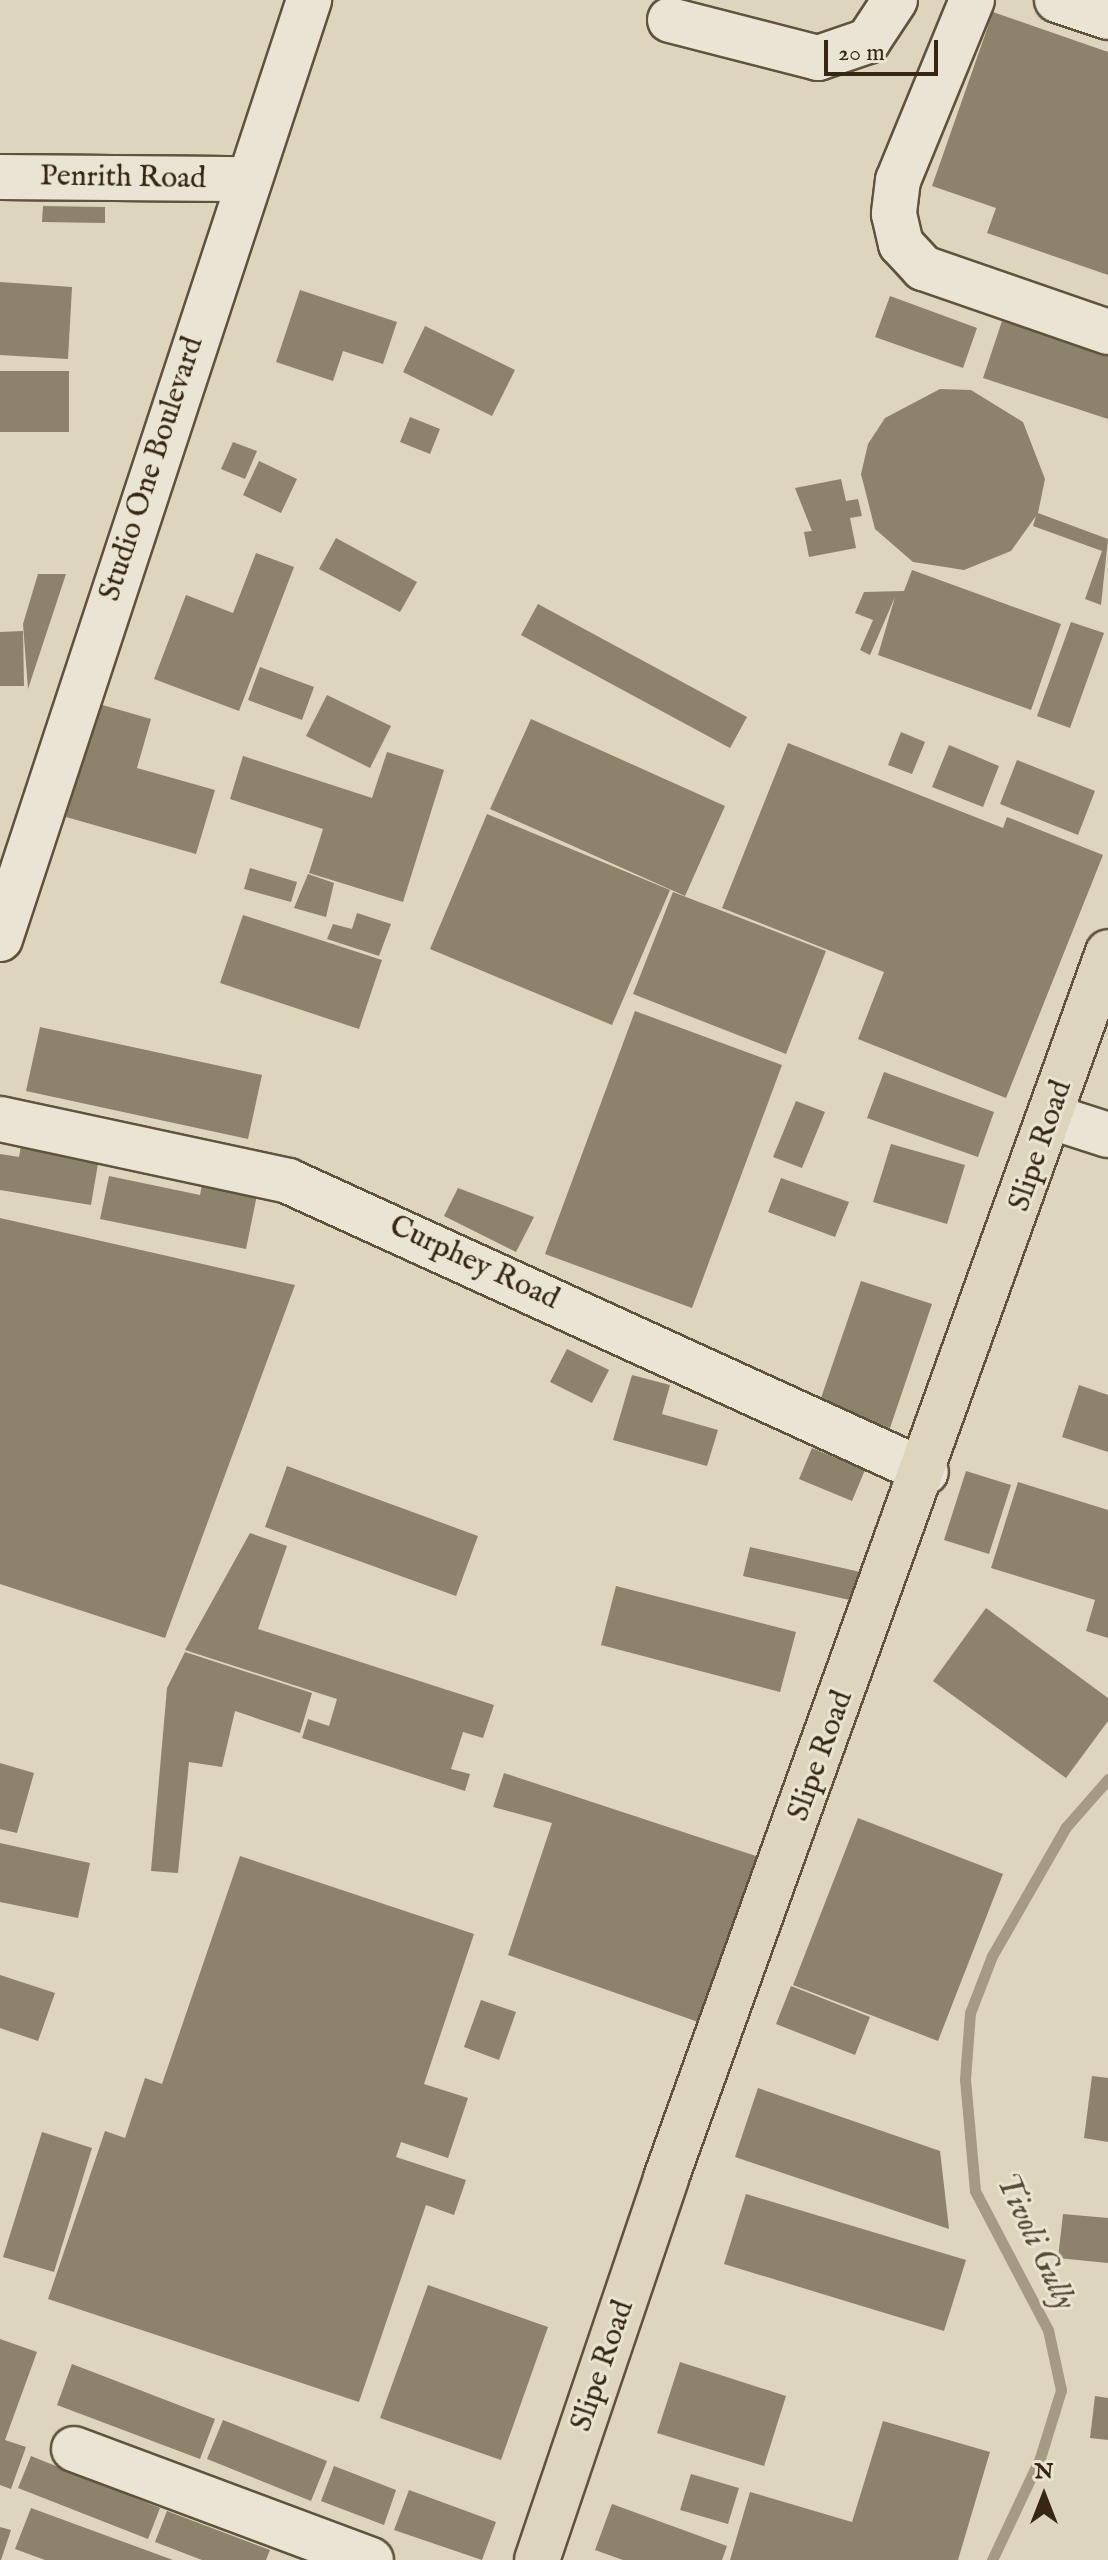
<!DOCTYPE html>
<html>
<head>
<meta charset="utf-8">
<style>
	body { margin:0 }
	#map { position:relative; width:1108px; height:2560px; overflow:hidden; background:#ddd6bc; font-family:"IM FELL English",serif }
	div>[style] { position:absolute }
	.stream>* { height:11px; margin:-5.5px; padding:0 5.5px; transform-origin:5.5px; border-radius:5.5px; background:#a59a82 }
	.building>* { inset:0; background:#8d826a }
	.roads { filter:drop-shadow(2px 0 #60523c) drop-shadow(-2px 0 #60523c) drop-shadow(0 2px #60523c) drop-shadow(0 -2px #60523c) }
	.minor>* { height:44px; margin:-22px; padding:0 22px; transform-origin:22px; border-radius:22px; background:#e9e4d3 }
	.major>* { height:44px; margin:-22px; padding:0 22px; transform-origin:22px; border-radius:22px; background:#ddd6bc }
	span { translate:-50% -50%; white-space:nowrap; text-align:center; line-height:1.15; -webkit-text-stroke:6px #e9e4d3; paint-order:stroke }
	.street-label { font-size:30px; color:#372611 }
	.water-label { font-size:32px; color:#584933; font-style:italic }
	.north { position:absolute; left:1004px; top:2456px; width:80px; height:80px; -webkit-text-stroke:6px #e9e4d3; paint-order:stroke; rotate:0deg; font-size:22px; font-weight:700; line-height:32px; text-align:center; color:#372611 }
	.north::after { content:''; display:block; margin:auto; width:28px; height:36px; background:#372611; clip-path:polygon(50% 0,100% 100%,50% 72%,0 100%) }
	.scale { position:absolute; left:824px; top:40px; width:114px; height:36px; box-sizing:border-box; border:4px solid #372611; border-top:0; padding-left:10px; font-size:24px; line-height:28px; white-space:nowrap; color:#372611; -webkit-text-stroke:6px #e9e4d3; paint-order:stroke }
</style>
</head>
<body>
<div id="map">
	<div class="stream">
		<i style="left:992px;top:2560px;width:113px;rotate:-64.8deg"></i>
		<i style="left:1040px;top:2458px;width:71px;rotate:-72.8deg"></i>
		<i style="left:1061px;top:2390px;width:61px;rotate:-102.2deg"></i>
		<i style="left:1048px;top:2330px;width:157px;rotate:-117.7deg"></i>
		<i style="left:975px;top:2191px;width:112px;rotate:-95.1deg"></i>
		<i style="left:965px;top:2079px;width:66px;rotate:-85.7deg"></i>
		<i style="left:970px;top:2013px;width:61px;rotate:-68.9deg"></i>
		<i style="left:992px;top:1956px;width:149px;rotate:-60.2deg"></i>
		<i style="left:1066px;top:1827px;width:64px;rotate:-48.8deg"></i>
	</div>
	<div class="building">
		<i style="clip-path:polygon(993px 12px,1108px 52px,1108px 275px,987px 233px,996px 208px,932px 186px)"></i>
		<i style="clip-path:polygon(43px 206px,105px 207px,105px 223px,42px 222px)"></i>
		<i style="clip-path:polygon(0 282px,72px 287px,68px 359px,0 355px)"></i>
		<i style="clip-path:polygon(300px 290px,397px 322px,383px 364px,343px 351px,333px 381px,276px 362px)"></i>
		<i style="clip-path:polygon(890px 296px,977px 328px,963px 368px,875px 337px)"></i>
		<i style="clip-path:polygon(1002px 321px,1108px 356px,1108px 419px,983px 378px)"></i>
		<i style="clip-path:polygon(425px 326px,515px 370px,492px 416px,403px 372px)"></i>
		<i style="clip-path:polygon(0 371px,69px 371px,69px 432px,0 432px)"></i>
		<i style="clip-path:polygon(940px 389px,971px 390px,1023px 422px,1045px 479px,1038px 513px,1108px 539px,1101px 605px,1085px 599px,1102px 551px,1033px 526px,1036px 516px,1011px 551px,964px 570px,913px 562px,875px 529px,861px 474px,868px 444px,885px 418px)"></i>
		<i style="clip-path:polygon(410px 417px,440px 429px,430px 454px,400px 442px)"></i>
		<i style="clip-path:polygon(233px 442px,257px 451px,245px 479px,221px 469px)"></i>
		<i style="clip-path:polygon(259px 461px,297px 479px,281px 513px,243px 495px)"></i>
		<i style="clip-path:polygon(841px 479px,846px 501px,858px 499px,862px 516px,850px 518px,856px 548px,809px 557px,804px 532px,812px 531px,795px 488px)"></i>
		<i style="clip-path:polygon(336px 538px,417px 582px,400px 612px,319px 569px)"></i>
		<i style="clip-path:polygon(256px 553px,294px 567px,239px 711px,154px 679px,186px 595px,233px 613px)"></i>
		<i style="clip-path:polygon(912px 570px,1061px 624px,1031px 710px,878px 655px,895px 597px,870px 655px,860px 650px,873px 620px,855px 613px,864px 592px,904px 591px)"></i>
		<i style="clip-path:polygon(38px 574px,66px 574px,28px 689px,23px 624px)"></i>
		<i style="clip-path:polygon(538px 604px,747px 717px,730px 748px,521px 635px)"></i>
		<i style="clip-path:polygon(1071px 622px,1104px 633px,1070px 728px,1037px 716px)"></i>
		<i style="clip-path:polygon(23px 631px,24px 686px,0 686px,0 632px)"></i>
		<i style="clip-path:polygon(260px 667px,314px 687px,302px 720px,248px 700px)"></i>
		<i style="clip-path:polygon(327px 695px,391px 726px,370px 768px,306px 736px)"></i>
		<i style="clip-path:polygon(99px 704px,151px 719px,137px 768px,215px 790px,196px 854px,66px 817px)"></i>
		<i style="clip-path:polygon(531px 719px,725px 806px,685px 896px,490px 809px)"></i>
		<i style="clip-path:polygon(901px 732px,925px 742px,912px 774px,888px 765px)"></i>
		<i style="clip-path:polygon(788px 743px,1003px 828px,1007px 817px,1103px 855px,1006px 1098px,858px 1039px,884px 972px,722px 908px)"></i>
		<i style="clip-path:polygon(949px 745px,999px 766px,983px 807px,932px 787px)"></i>
		<i style="clip-path:polygon(387px 752px,444px 770px,403px 902px,309px 873px,323px 829px,230px 799px,243px 756px,372px 798px)"></i>
		<i style="clip-path:polygon(1017px 760px,1095px 791px,1078px 835px,1000px 804px)"></i>
		<i style="clip-path:polygon(487px 814px,670px 890px,612px 1025px,430px 949px)"></i>
		<i style="clip-path:polygon(250px 868px,297px 882px,291px 902px,244px 889px)"></i>
		<i style="clip-path:polygon(308px 874px,334px 883px,326px 917px,294px 908px)"></i>
		<i style="clip-path:polygon(673px 892px,826px 951px,786px 1054px,633px 994px)"></i>
		<i style="clip-path:polygon(357px 913px,391px 924px,379px 956px,327px 939px,333px 924px,352px 929px)"></i>
		<i style="clip-path:polygon(243px 915px,382px 960px,359px 1029px,220px 983px)"></i>
		<i style="clip-path:polygon(635px 1011px,782px 1065px,692px 1308px,545px 1254px)"></i>
		<i style="clip-path:polygon(40px 1027px,262px 1075px,248px 1139px,26px 1091px)"></i>
		<i style="clip-path:polygon(884px 1072px,994px 1112px,978px 1157px,867px 1118px)"></i>
		<i style="clip-path:polygon(796px 1101px,825px 1112px,802px 1168px,773px 1157px)"></i>
		<i style="clip-path:polygon(23px 1134px,101px 1146px,91px 1205px,0 1190px,0 1154px,19px 1157px)"></i>
		<i style="clip-path:polygon(891px 1144px,965px 1165px,947px 1224px,873px 1202px)"></i>
		<i style="clip-path:polygon(204px 1174px,259px 1185px,246px 1249px,100px 1219px,109px 1176px,200px 1195px)"></i>
		<i style="clip-path:polygon(781px 1178px,849px 1202px,835px 1237px,768px 1212px)"></i>
		<i style="clip-path:polygon(458px 1188px,534px 1217px,516px 1252px,444px 1216px)"></i>
		<i style="clip-path:polygon(0 1218px,295px 1285px,165px 1638px,0 1584px)"></i>
		<i style="clip-path:polygon(861px 1281px,932px 1304px,890px 1428px,819px 1404px)"></i>
		<i style="clip-path:polygon(567px 1349px,609px 1370px,592px 1403px,550px 1382px)"></i>
		<i style="clip-path:polygon(632px 1375px,670px 1385px,662px 1414px,718px 1430px,707px 1466px,613px 1440px)"></i>
		<i style="clip-path:polygon(1079px 1385px,1108px 1395px,1108px 1452px,1062px 1437px)"></i>
		<i style="clip-path:polygon(812px 1448px,865px 1470px,852px 1501px,799px 1479px)"></i>
		<i style="clip-path:polygon(287px 1466px,478px 1536px,456px 1596px,265px 1527px)"></i>
		<i style="clip-path:polygon(966px 1471px,1011px 1485px,989px 1554px,944px 1540px)"></i>
		<i style="clip-path:polygon(1018px 1482px,1108px 1510px,1108px 1638px,1086px 1631px,1095px 1600px,991px 1568px)"></i>
		<i style="clip-path:polygon(250px 1533px,287px 1546px,258px 1629px,494px 1705px,483px 1738px,463px 1732px,451px 1769px,470px 1774px,465px 1791px,302px 1738px,308px 1719px,329px 1726px,337px 1699px,185px 1650px)"></i>
		<i style="clip-path:polygon(750px 1547px,878px 1576px,863px 1603px,743px 1576px)"></i>
		<i style="clip-path:polygon(616px 1586px,796px 1632px,780px 1692px,601px 1645px)"></i>
		<i style="clip-path:polygon(986px 1608px,1108px 1698px,1108px 1721px,1066px 1778px,933px 1681px)"></i>
		<i style="clip-path:polygon(185px 1652px,312px 1693px,300px 1733px,235px 1711px,222px 1767px,189px 1762px,178px 1873px,151px 1871px,167px 1688px)"></i>
		<i style="clip-path:polygon(0 1763px,34px 1773px,17px 1833px,0 1829px)"></i>
		<i style="clip-path:polygon(504px 1773px,759px 1857px,701px 2023px,508px 1955px,552px 1823px,493px 1807px)"></i>
		<i style="clip-path:polygon(858px 1818px,1003px 1874px,938px 2041px,793px 1985px)"></i>
		<i style="clip-path:polygon(0 1843px,90px 1863px,78px 1918px,0 1902px)"></i>
		<i style="clip-path:polygon(240px 1856px,474px 1934px,424px 2084px,468px 2098px,448px 2158px,401px 2142px,396px 2157px,466px 2180px,454px 2215px,426px 2205px,359px 2402px,48px 2299px,105px 2131px,125px 2138px,145px 2078px,162px 2084px)"></i>
		<i style="clip-path:polygon(0 1975px,55px 1993px,38px 2041px,0 2028px)"></i>
		<i style="clip-path:polygon(791px 1986px,870px 2017px,855px 2055px,776px 2024px)"></i>
		<i style="clip-path:polygon(481px 2000px,516px 2012px,499px 2060px,464px 2047px)"></i>
		<i style="clip-path:polygon(1092px 2076px,1108px 2078px,1108px 2142px,1084px 2138px)"></i>
		<i style="clip-path:polygon(758px 2088px,940px 2151px,949px 2229px,735px 2157px)"></i>
		<i style="clip-path:polygon(42px 2132px,92px 2148px,54px 2272px,3px 2257px)"></i>
		<i style="clip-path:polygon(746px 2194px,966px 2260px,944px 2331px,724px 2264px)"></i>
		<i style="clip-path:polygon(1063px 2214px,1108px 2218px,1108px 2263px,1058px 2258px)"></i>
		<i style="clip-path:polygon(428px 2285px,548px 2327px,501px 2460px,380px 2418px)"></i>
		<i style="clip-path:polygon(0 2339px,37px 2352px,5px 2440px,26px 2447px,11px 2489px,0 2485px)"></i>
		<i style="clip-path:polygon(680px 2362px,786px 2396px,764px 2466px,657px 2433px)"></i>
		<i style="clip-path:polygon(72px 2364px,215px 2419px,200px 2459px,57px 2405px)"></i>
		<i style="clip-path:polygon(1095px 2396px,1108px 2398px,1108px 2440px,1090px 2438px)"></i>
		<i style="clip-path:polygon(223px 2420px,327px 2461px,311px 2501px,207px 2459px)"></i>
		<i style="clip-path:polygon(883px 2421px,990px 2452px,958px 2560px,730px 2560px,750px 2492px,852px 2522px)"></i>
		<i style="clip-path:polygon(31px 2456px,160px 2508px,148px 2539px,18px 2488px)"></i>
		<i style="clip-path:polygon(334px 2466px,396px 2490px,384px 2525px,321px 2501px)"></i>
		<i style="clip-path:polygon(691px 2474px,739px 2488px,728px 2524px,680px 2510px)"></i>
		<i style="clip-path:polygon(409px 2490px,496px 2522px,482px 2560px,394px 2530px)"></i>
		<i style="clip-path:polygon(612px 2504px,727px 2546px,722px 2560px,623px 2560px,595px 2550px)"></i>
		<i style="clip-path:polygon(31px 2508px,173px 2560px,45px 2560px,15px 2549px)"></i>
		<i style="clip-path:polygon(167px 2511px,270px 2550px,266px 2560px,202px 2560px,155px 2542px)"></i>
		<i style="clip-path:polygon(0 2527px,11px 2530px,1px 2560px,0 2560px)"></i>
	</div>
	<div class="roads">
		<div class="minor">
			<i style="left:972px;top:0;width:195px;rotate:112.3deg"></i>
			<i style="left:898px;top:180px;width:34px;rotate:97deg"></i>
			<i style="left:894px;top:214px;width:31px;rotate:77deg"></i>
			<i style="left:901px;top:244px;width:33px;rotate:47deg"></i>
			<i style="left:923px;top:268px;width:196px;rotate:19.1deg"></i>
			<i style="left:1057px;top:0;width:54px;rotate:18.4deg"></i>
			<i style="left:670px;top:20px;width:153px;rotate:14.4deg"></i>
			<i style="left:818px;top:58px;width:53px;rotate:-18.8deg"></i>
			<i style="left:868px;top:41px;width:49px;rotate:-56.6deg"></i>
			<i style="left:0;top:177px;width:246px;rotate:0.5deg"></i>
			<i style="left:0;top:939px;width:989px;rotate:-71.78deg"></i>
			<i style="left:1052px;top:1117px;width:59px;rotate:17.8deg"></i>
			<i style="left:0;top:1119px;width:295px;rotate:12.1deg"></i>
			<i style="left:288px;top:1181px;width:701px;rotate:24.52deg"></i>
			<i style="left:74px;top:2449px;width:317px;rotate:20.5deg"></i>
		</div>
		<div class="major">
			<i style="left:537px;top:2560px;width:403px;rotate:-71.3deg"></i>
			<i style="left:666px;top:2178px;width:1303px;rotate:-70.17deg"></i>
		</div>
	</div>
	<div class="street-label">
		<span style="left:123px;top:178px;rotate:1deg">Penrith Road</span>
		<span style="left:152px;top:469px;rotate:-72deg">Studio One Boulevard</span>
		<span style="left:1041px;top:1146px;rotate:-71deg">Slipe Road</span>
		<span style="left:474px;top:1263px;rotate:25deg">Curphey Road</span>
		<span style="left:821px;top:1756px;rotate:-70deg">Slipe Road</span>
		<span style="left:603px;top:2366px;rotate:-71deg">Slipe Road</span>
	</div>
	<div class="water-label">
		<span style="left:1034px;top:2242px;rotate:65deg">Tivoli Gully</span>
	</div>
	<div class="north">N</div>
	<div class="scale">20 m</div>
</div>
</body>
</html>
